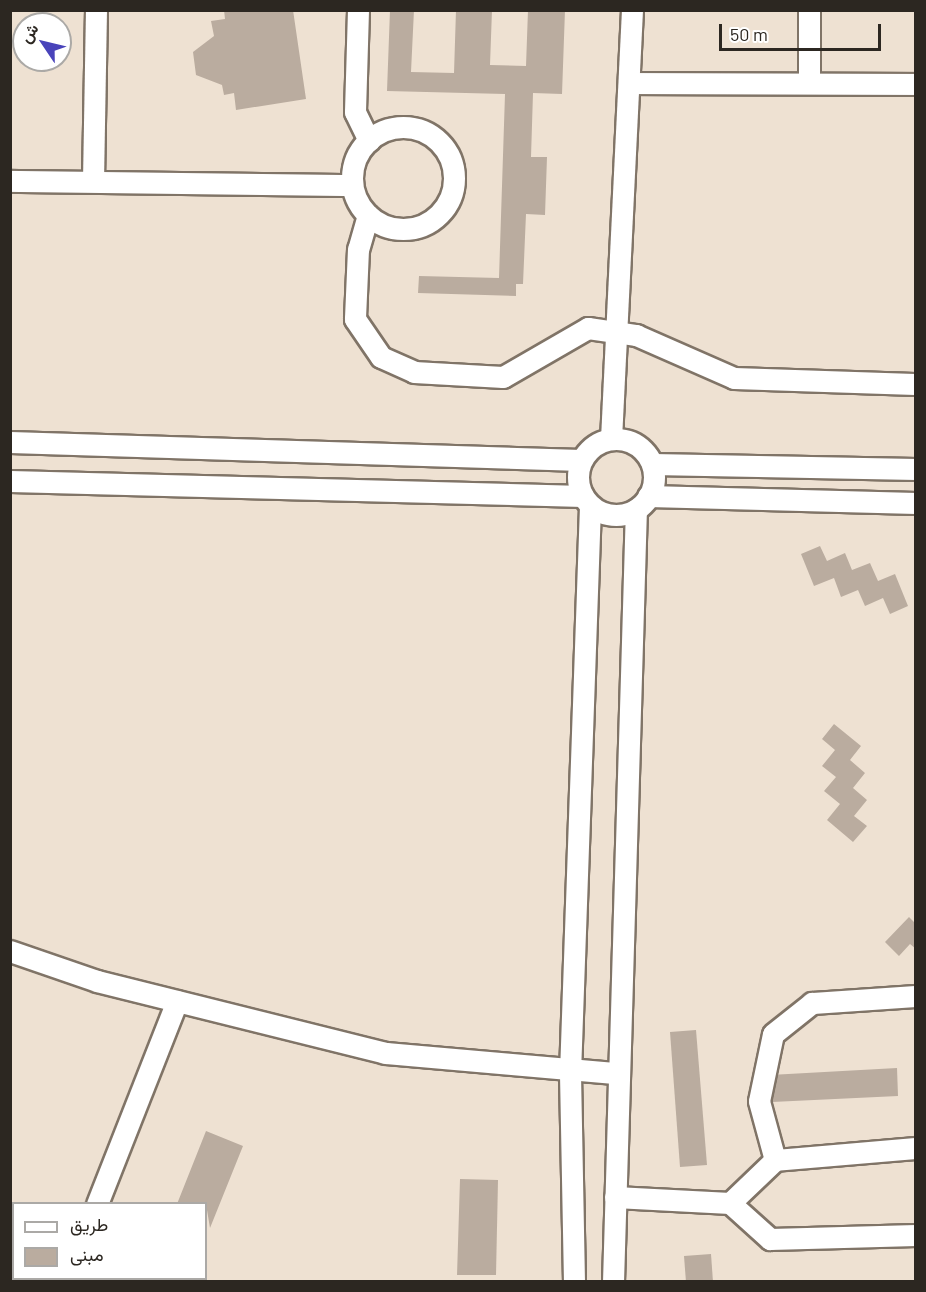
<!DOCTYPE html>
<html>
<head>
<meta charset="utf-8">
<style>
	body { margin:0 }
	#map { position:relative; width:926px; height:1292px; overflow:hidden; background:#eee1d2; font-family:Barlow,Vazirmatn,sans-serif }
	div>[style] { position:absolute }
	.building>* { inset:0; background:#baac9f }
	.roads { filter:drop-shadow(2px 0 #807467) drop-shadow(-2px 0 #807467) drop-shadow(0 2px #807467) drop-shadow(0 -2px #807467) }
	.minor>* { height:21px; margin:-10.5px; padding:0 10.5px; transform-origin:10.5px; border-radius:10.5px; background:#fff }
	.minor>.ring { margin:-10.5px; padding:0; box-sizing:content-box; background:none; border:21px solid #fff; border-radius:50% }
	span { translate:-50% -50%; white-space:nowrap; text-align:center; line-height:1.15; -webkit-text-stroke:6px #fff; paint-order:stroke }
	.frame { position:absolute; inset:0; border:12px solid #2c2721; pointer-events:none }
	.legend { position:absolute; left:12px; top:1202px; width:195px; height:78px; box-sizing:border-box; background:#fff; border:2px solid #aba9a6; margin:0; padding:8px 10px; list-style:none; font-size:18px; color:#2c2721 }
	.legend li { display:flex; align-items:center; gap:12px; height:30px }
	.legend b { width:30px; border:2px solid #aba9a6 }
	.north { position:absolute; left:12px; top:12px; width:60px; height:60px; box-sizing:border-box; background:#fff; border:2px solid #aba9a6; border-radius:50%; rotate:305deg; font-size:16px; font-weight:700; line-height:24px; text-align:center; color:#2c2721 }
	.north::after { content:''; display:block; margin:auto; width:21px; height:27px; background:#4943ba; clip-path:polygon(50% 0,100% 100%,50% 72%,0 100%) }
	.scale { position:absolute; left:719px; top:24px; width:162px; height:27px; box-sizing:border-box; border:3px solid #2c2721; border-top:0; padding-left:8px; font-size:18px; line-height:21px; white-space:nowrap; color:#2c2721; -webkit-text-stroke:4px #fff; paint-order:stroke }
</style>
</head>
<body>
<div id="map">
	<div class="building">
		<i style="clip-path:polygon(224px 10px,293px 10px,306px 99px,236px 110px,234px 93px,224px 95px,222px 85px,196px 75px,193px 52px,214px 36px,211px 21px,225px 19px)"></i>
		<i style="clip-path:polygon(390px 10px,414px 10px,411px 72px,454px 73px,456px 10px,492px 10px,490px 65px,526px 66px,528px 10px,565px 10px,562px 94px,533px 93px,531px 157px,547px 157px,545px 215px,526px 214px,523px 284px,516px 284px,516px 296px,418px 293px,419px 276px,499px 278px,505px 94px,387px 91px)"></i>
		<i style="clip-path:polygon(820px 546px,827px 561px,845px 553px,852px 570px,870px 563px,878px 581px,895px 574px,908px 606px,890px 614px,883px 598px,865px 606px,858px 590px,841px 597px,834px 578px,814px 586px,801px 554px)"></i>
		<i style="clip-path:polygon(834px 724px,861px 746px,850px 760px,865px 773px,853px 788px,867px 800px,854px 816px,867px 826px,853px 842px,827px 820px,840px 804px,824px 791px,836px 777px,822px 766px,835px 750px,822px 739px)"></i>
		<i style="clip-path:polygon(909px 917px,916px 924px,916px 949px,910px 944px,899px 956px,885px 942px)"></i>
		<i style="clip-path:polygon(696px 1030px,707px 1165px,680px 1167px,670px 1032px)"></i>
		<i style="clip-path:polygon(897px 1068px,898px 1096px,772px 1102px,770px 1075px)"></i>
		<i style="clip-path:polygon(206px 1131px,243px 1146px,210px 1228px,206px 1204px,177px 1204px)"></i>
		<i style="clip-path:polygon(460px 1179px,498px 1180px,496px 1275px,457px 1275px)"></i>
		<i style="clip-path:polygon(711px 1254px,713px 1282px,686px 1282px,684px 1256px)"></i>
	</div>
	<div class="roads">
		<div class="minor">
			<i style="left:358px;top:10px;width:102px;rotate:91.7deg"></i>
			<i style="left:355px;top:112px;width:32px;rotate:64deg"></i>
			<i style="left:809px;top:10px;width:73px;rotate:90deg"></i>
			<i style="left:631px;top:83px;width:285px;rotate:0.2deg"></i>
			<i class="ring" style="left:352px;top:127px;width:81px;height:81px"></i>
			<i style="left:10px;top:181px;width:342px;rotate:0.7deg"></i>
			<i style="left:93px;top:181px;width:171px;rotate:-89deg"></i>
			<i style="left:368px;top:215px;width:35px;rotate:106deg"></i>
			<i style="left:358px;top:249px;width:70px;rotate:92.5deg"></i>
			<i style="left:355px;top:319px;width:46px;rotate:55.6deg"></i>
			<i style="left:381px;top:357px;width:36px;rotate:24deg"></i>
			<i style="left:414px;top:372px;width:89px;rotate:3.2deg"></i>
			<i style="left:503px;top:377px;width:98px;rotate:-30deg"></i>
			<i style="left:588px;top:328px;width:49px;rotate:8.3deg"></i>
			<i style="left:636px;top:335px;width:107px;rotate:23.7deg"></i>
			<i style="left:734px;top:378px;width:182px;rotate:1.9deg"></i>
			<i style="left:611px;top:439px;width:430px;rotate:-87.2deg"></i>
			<i class="ring" style="left:578px;top:439px;width:55px;height:55px"></i>
			<i style="left:10px;top:442px;width:571px;rotate:1.81deg"></i>
			<i style="left:652px;top:464px;width:264px;rotate:1.1deg"></i>
			<i style="left:10px;top:481px;width:573px;rotate:1.5deg"></i>
			<i style="left:648px;top:496px;width:268px;rotate:1.5deg"></i>
			<i style="left:10px;top:951px;width:92px;rotate:19deg"></i>
			<i style="left:97px;top:981px;width:297px;rotate:14deg"></i>
			<i style="left:385px;top:1053px;width:231px;rotate:5deg"></i>
			<i style="left:775px;top:1160px;width:142px;rotate:-4.9deg"></i>
			<i style="left:615px;top:1197px;width:115px;rotate:3deg"></i>
			<i style="left:730px;top:1203px;width:54px;rotate:42deg"></i>
			<i style="left:770px;top:1239px;width:146px;rotate:-1.6deg"></i>
			<i style="left:730px;top:1203px;width:62px;rotate:-43.7deg"></i>
			<i style="left:775px;top:1160px;width:61px;rotate:-105.2deg"></i>
			<i style="left:759px;top:1101px;width:68px;rotate:-78.2deg"></i>
			<i style="left:773px;top:1034px;width:50px;rotate:-38.5deg"></i>
			<i style="left:812px;top:1003px;width:104px;rotate:-3.9deg"></i>
			<i style="left:97px;top:1204px;width:218px;rotate:-68.5deg"></i>
			<i style="left:66px;top:1282px;width:4px;rotate:-76deg"></i>
			<i style="left:574px;top:1282px;width:209px;rotate:-91.1deg"></i>
			<i style="left:570px;top:1073px;width:567px;rotate:-87.98deg"></i>
			<i style="left:613px;top:1282px;width:773px;rotate:-88.3deg"></i>
		</div>
	</div>
	<div class="frame"></div>
	<ul class="legend">
	<li><b style="height:8px;background:#fff"></b>طريق</li>
	<li><b style="height:16px;background:#baac9f"></b>مبنى</li>
	</ul>
	<div class="north">ش</div>
	<div class="scale">50 m</div>
</div>
</body>
</html>
